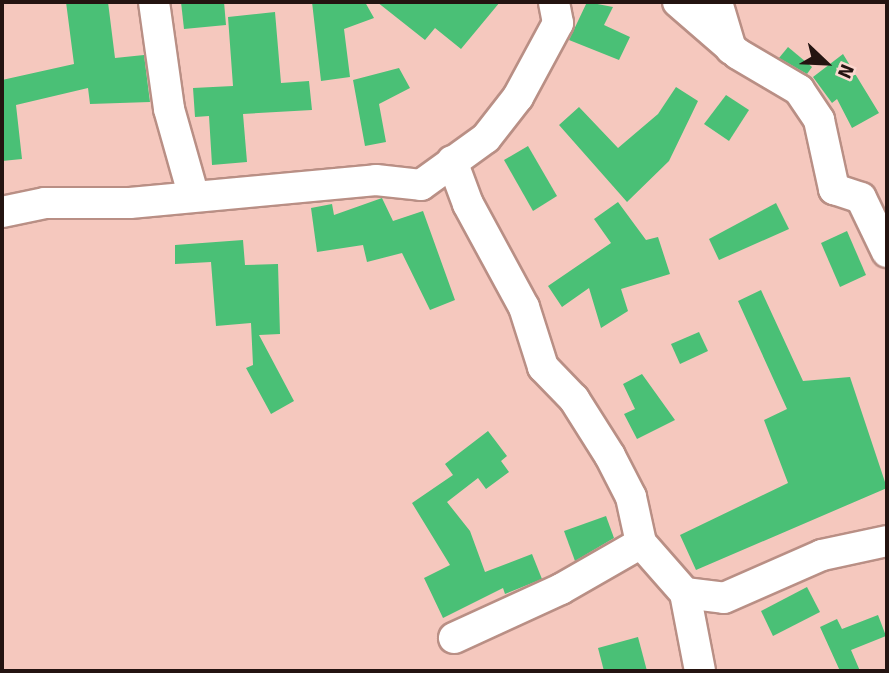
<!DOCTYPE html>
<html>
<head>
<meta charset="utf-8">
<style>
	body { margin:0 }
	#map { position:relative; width:889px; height:673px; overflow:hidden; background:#f5c8be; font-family:Signika,sans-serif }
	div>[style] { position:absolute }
	.building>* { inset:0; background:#4ac076 }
	.roads { filter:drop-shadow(2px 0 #b98f85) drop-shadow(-2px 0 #b98f85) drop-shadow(0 2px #b98f85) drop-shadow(0 -2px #b98f85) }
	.minor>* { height:30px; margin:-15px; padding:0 15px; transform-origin:15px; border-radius:15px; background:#fff }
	span { translate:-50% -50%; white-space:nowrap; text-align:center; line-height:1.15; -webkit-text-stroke:5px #fcd7cf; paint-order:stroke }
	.frame { position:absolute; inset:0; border:4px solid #241411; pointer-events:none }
	.north { position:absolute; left:791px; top:28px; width:70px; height:70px; -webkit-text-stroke:5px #fcd7cf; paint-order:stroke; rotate:113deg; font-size:19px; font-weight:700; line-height:28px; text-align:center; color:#241411 }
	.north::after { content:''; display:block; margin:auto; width:24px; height:32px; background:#241411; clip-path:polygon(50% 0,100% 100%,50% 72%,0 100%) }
</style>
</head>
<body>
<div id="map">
	<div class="building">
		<i style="clip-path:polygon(66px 2px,108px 2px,115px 58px,144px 55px,150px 102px,90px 104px,88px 88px,16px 105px,22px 159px,2px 161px,2px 80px,74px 64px)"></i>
		<i style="clip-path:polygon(181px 2px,224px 2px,226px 25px,184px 29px)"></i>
		<i style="clip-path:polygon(312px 2px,365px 2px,374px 18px,344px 29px,350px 77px,321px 81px)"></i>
		<i style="clip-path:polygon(377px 2px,500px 2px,461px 49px,435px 28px,425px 40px)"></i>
		<i style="clip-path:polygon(587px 2px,613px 7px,604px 25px,630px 37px,619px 60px,569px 40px)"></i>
		<i style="clip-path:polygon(275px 12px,281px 83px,309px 81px,312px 110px,243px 114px,247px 162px,212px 165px,209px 116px,195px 117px,193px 88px,233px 86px,228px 17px)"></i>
		<i style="clip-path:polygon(788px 47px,812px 67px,807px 74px,779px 58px)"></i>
		<i style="clip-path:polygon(843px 54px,879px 113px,852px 128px,837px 99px,832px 103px,813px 77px)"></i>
		<i style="clip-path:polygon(399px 68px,410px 88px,379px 104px,386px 142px,365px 146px,353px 80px)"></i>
		<i style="clip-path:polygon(676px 87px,698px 101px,669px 161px,627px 202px,559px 125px,579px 107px,618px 148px,658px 114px)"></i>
		<i style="clip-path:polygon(726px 95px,749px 110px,729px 141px,704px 124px)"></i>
		<i style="clip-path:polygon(528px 146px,557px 196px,533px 211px,504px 160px)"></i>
		<i style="clip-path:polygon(382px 198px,393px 221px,423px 211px,455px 300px,430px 310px,402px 253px,367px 262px,363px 245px,317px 252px,311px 208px,332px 204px,334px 215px)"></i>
		<i style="clip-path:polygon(618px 202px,646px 240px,658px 237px,670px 274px,621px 289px,628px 311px,601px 328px,589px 288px,562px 307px,548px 286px,611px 243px,594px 219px)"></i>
		<i style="clip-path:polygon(776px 203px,789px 229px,719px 260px,709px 239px)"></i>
		<i style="clip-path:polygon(847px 231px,866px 275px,840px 287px,821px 243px)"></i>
		<i style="clip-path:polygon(243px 240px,245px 265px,278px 264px,280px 334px,259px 335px,294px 401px,271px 414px,246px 368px,253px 365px,251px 323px,216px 326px,211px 262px,175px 264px,175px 245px)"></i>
		<i style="clip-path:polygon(761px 290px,803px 381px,850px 377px,887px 488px,696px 570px,680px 535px,788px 483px,764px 420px,787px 409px,738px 301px)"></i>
		<i style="clip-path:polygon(699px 332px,708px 351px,680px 364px,671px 344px)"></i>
		<i style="clip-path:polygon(642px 374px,675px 420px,637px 439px,624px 414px,635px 409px,623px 384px)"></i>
		<i style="clip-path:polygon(488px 431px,507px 456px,501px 461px,509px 472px,486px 489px,478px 478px,447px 502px,470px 531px,485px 572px,532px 554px,542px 579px,505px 594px,503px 588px,443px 618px,424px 578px,450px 565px,412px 503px,453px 475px,445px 464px)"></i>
		<i style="clip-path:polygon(606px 516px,614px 538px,575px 561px,564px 531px)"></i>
		<i style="clip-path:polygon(807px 587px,820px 612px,773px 636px,761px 611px)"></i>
		<i style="clip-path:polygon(878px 615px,886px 636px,851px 650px,860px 671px,840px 671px,820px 627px,837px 619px,842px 629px)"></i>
		<i style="clip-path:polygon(638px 637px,647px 671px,604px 671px,598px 648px)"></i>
	</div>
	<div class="roads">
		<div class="minor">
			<i style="left:154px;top:2px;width:108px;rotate:82deg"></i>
			<i style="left:169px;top:109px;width:88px;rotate:74.2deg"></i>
			<i style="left:678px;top:2px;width:79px;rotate:40.9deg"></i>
			<i style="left:738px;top:54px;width:71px;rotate:30.5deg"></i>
			<i style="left:799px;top:90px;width:36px;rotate:56deg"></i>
			<i style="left:819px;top:120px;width:71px;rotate:77.7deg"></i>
			<i style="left:834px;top:189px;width:28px;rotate:18deg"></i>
			<i style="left:861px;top:198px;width:60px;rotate:64.3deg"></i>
			<i style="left:717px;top:2px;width:49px;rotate:73.4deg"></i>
			<i style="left:452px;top:161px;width:46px;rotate:69.6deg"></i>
			<i style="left:468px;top:204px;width:117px;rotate:61.5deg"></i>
			<i style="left:524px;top:307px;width:63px;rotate:72.4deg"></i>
			<i style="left:543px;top:367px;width:45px;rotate:45.9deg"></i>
			<i style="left:574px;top:399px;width:67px;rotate:57.7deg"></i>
			<i style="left:610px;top:456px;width:46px;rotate:62.9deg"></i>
			<i style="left:631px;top:497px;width:47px;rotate:77.7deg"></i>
			<i style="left:641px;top:543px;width:67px;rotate:48.7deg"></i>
			<i style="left:685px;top:593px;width:79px;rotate:79.1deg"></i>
			<i style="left:2px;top:212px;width:44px;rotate:-11.8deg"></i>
			<i style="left:45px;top:203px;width:85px"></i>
			<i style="left:130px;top:203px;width:247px;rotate:-5.3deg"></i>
			<i style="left:376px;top:180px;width:45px;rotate:6.3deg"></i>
			<i style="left:421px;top:185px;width:80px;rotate:-35.9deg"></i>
			<i style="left:486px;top:138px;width:52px;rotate:-52deg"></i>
			<i style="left:518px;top:97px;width:84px;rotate:-61.6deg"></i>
			<i style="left:558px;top:23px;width:21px;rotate:-101deg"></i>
			<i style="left:685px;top:593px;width:39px;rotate:7deg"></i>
			<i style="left:724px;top:598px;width:107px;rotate:-23.7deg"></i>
			<i style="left:822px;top:555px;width:66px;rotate:-12.2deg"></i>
			<i style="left:454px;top:638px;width:118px;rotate:-24.6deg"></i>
			<i style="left:561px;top:589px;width:92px;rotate:-29.9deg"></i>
		</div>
	</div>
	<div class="frame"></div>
	<div class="north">N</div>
</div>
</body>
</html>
